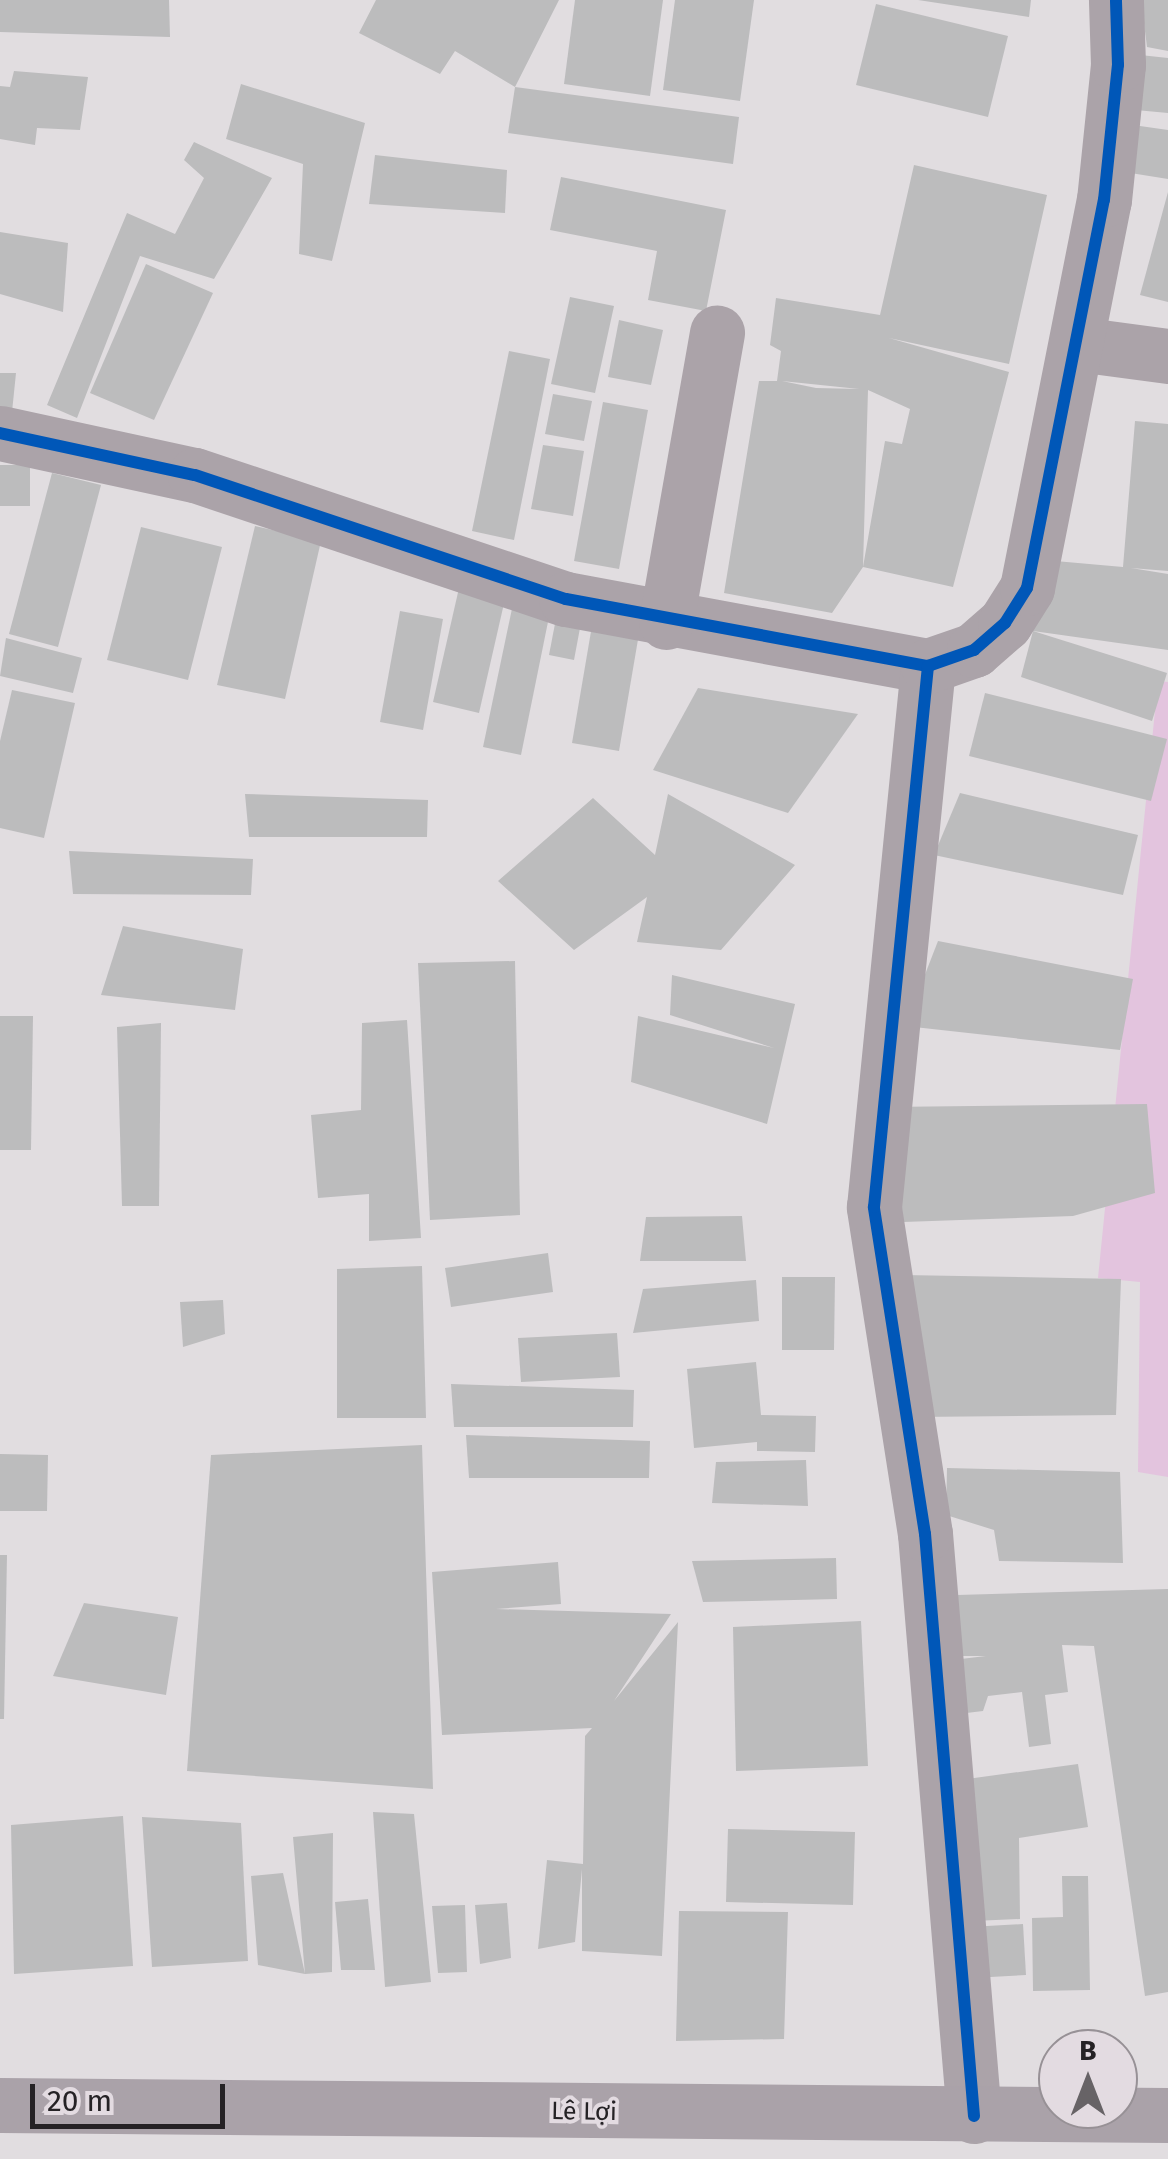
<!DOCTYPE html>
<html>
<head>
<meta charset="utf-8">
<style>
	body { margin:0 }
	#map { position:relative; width:1168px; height:2159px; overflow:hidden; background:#e1dde0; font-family:"Fira Sans",sans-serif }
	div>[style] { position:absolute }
	.green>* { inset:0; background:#e3c4de }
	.building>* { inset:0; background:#bcbcbd }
	.street>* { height:55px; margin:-27.5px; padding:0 27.5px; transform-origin:27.5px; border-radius:27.5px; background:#aba3a9 }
	.secondary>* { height:55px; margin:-27.5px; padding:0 27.5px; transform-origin:27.5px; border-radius:27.5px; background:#aaa2a9 }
	.cycleway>* { height:12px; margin:-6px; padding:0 6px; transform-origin:6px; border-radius:6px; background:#0057b8 }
	span { translate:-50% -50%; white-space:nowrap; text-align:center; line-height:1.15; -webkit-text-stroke:8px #e3dbe1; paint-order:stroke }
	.street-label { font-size:25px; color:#252225 }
	.north { position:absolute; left:1038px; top:2029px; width:100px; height:100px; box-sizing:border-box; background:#e3dbe1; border:2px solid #979196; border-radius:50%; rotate:0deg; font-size:28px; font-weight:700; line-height:40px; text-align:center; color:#252225 }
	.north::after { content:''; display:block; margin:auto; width:35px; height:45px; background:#676366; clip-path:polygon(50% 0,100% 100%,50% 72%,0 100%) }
	.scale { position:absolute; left:30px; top:2084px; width:195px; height:45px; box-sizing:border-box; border:5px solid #252225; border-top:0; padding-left:12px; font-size:30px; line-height:35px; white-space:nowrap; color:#252225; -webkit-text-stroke:8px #e3dbe1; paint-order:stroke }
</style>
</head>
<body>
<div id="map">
	<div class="green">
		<i style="clip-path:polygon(1158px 681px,1168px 682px,1168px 1477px,1138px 1472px,1140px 1282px,1098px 1278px)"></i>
	</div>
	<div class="building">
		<i style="clip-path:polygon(0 0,169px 0,170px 37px,0 32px)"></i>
		<i style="clip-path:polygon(376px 0,559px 0,515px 87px,455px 51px,440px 74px,359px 33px)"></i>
		<i style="clip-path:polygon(575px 0,663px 0,650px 96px,564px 84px)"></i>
		<i style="clip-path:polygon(675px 0,754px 0,740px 101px,663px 90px)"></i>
		<i style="clip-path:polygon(918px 0,1031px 0,1029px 17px)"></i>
		<i style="clip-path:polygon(1141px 0,1168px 0,1168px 51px,1147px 47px)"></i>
		<i style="clip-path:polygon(876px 4px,1008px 36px,988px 117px,856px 85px)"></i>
		<i style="clip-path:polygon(1131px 54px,1168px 58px,1168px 113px,1125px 109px)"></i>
		<i style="clip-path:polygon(14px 71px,88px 77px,80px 130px,37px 128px,35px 145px,0 139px,0 86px,10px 87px)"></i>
		<i style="clip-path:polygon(241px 84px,365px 123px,332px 261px,299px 254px,303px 164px,226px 139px)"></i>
		<i style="clip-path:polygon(515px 87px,739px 117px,733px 164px,508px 133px)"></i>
		<i style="clip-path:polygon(1126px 124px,1168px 130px,1168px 179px,1118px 171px)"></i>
		<i style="clip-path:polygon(194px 142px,272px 178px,214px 279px,140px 256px,77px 418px,47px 405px,127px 213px,175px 234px,204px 178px,184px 160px)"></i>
		<i style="clip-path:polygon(375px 155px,507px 170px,505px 213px,369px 204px)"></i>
		<i style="clip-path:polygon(evenodd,914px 165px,1047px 195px,1009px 364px,889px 338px,1009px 372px,953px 587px,863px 567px,832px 613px,724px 593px,759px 381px,777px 381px,781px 351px,770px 345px,776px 298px,880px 315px,914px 165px,782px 381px,859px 389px,816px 388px,782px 381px,914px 165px,868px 390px,910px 409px,902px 444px,885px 441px,863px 567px,868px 390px)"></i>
		<i style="clip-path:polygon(561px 177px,726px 210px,706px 311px,648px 300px,657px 251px,550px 230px)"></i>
		<i style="clip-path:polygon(1168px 192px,1168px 302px,1140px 295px)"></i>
		<i style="clip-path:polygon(0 232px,68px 243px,63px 312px,0 294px)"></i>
		<i style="clip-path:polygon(146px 264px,213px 293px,154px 420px,90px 393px)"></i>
		<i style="clip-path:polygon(570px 297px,614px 306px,595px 393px,551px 384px)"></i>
		<i style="clip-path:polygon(619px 320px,663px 330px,651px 385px,608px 377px)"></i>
		<i style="clip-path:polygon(509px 351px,550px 359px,514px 540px,472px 531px)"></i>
		<i style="clip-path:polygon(0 373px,16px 373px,12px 412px,0 413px)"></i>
		<i style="clip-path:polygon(553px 394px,592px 401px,584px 441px,545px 434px)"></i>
		<i style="clip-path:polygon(603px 402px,648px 410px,619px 569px,574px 561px)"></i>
		<i style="clip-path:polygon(1135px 421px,1168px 424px,1168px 571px,1131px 568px,1168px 574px,1168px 650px,1033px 631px,1044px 560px,1123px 567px)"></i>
		<i style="clip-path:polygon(543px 445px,584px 451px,573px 516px,531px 509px)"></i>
		<i style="clip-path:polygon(0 465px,30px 465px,30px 506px,0 506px)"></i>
		<i style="clip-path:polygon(52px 473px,101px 485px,58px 647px,9px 634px)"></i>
		<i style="clip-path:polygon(255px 526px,321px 541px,285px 699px,217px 685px)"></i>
		<i style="clip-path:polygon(141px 527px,222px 547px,188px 680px,107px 660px)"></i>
		<i style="clip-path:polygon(459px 588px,505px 599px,479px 713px,433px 702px)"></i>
		<i style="clip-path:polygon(514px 599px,551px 607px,521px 755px,483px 747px)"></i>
		<i style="clip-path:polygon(558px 608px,583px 612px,574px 660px,549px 655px)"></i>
		<i style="clip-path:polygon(595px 608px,642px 616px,619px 751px,572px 743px)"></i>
		<i style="clip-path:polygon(400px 611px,443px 619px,423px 730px,380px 722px)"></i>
		<i style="clip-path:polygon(1033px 631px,1167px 673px,1152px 721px,1021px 677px)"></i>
		<i style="clip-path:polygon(6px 638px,82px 658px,73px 693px,0 676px)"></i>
		<i style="clip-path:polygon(698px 688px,858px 714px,788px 813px,653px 770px)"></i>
		<i style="clip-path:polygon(12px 690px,75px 703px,44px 838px,0 828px,0 741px)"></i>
		<i style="clip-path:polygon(985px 693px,1167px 739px,1151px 801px,969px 756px)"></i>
		<i style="clip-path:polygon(960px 793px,1138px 835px,1123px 895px,934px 855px)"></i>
		<i style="clip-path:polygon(245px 794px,428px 800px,427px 837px,249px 837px)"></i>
		<i style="clip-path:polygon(668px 794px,795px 865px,721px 950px,637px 942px,647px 897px,574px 950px,498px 881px,593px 798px,655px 855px)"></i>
		<i style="clip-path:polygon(69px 851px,253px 859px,251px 895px,73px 894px)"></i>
		<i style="clip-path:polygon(123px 926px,243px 949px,235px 1010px,101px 995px)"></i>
		<i style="clip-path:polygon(938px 941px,1133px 979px,1120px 1050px,905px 1026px)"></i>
		<i style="clip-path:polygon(515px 961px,520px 1215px,430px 1220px,418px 963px)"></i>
		<i style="clip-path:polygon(672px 975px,795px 1004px,767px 1124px,631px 1082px,638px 1016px,774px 1048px,670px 1015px)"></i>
		<i style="clip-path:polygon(0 1016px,33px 1016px,31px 1150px,0 1150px)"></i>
		<i style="clip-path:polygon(407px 1020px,421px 1238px,369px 1241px,369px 1194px,318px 1198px,311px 1115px,361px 1110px,362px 1023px)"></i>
		<i style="clip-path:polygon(161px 1023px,159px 1206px,122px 1206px,117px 1027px)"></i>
		<i style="clip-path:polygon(1147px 1104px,1155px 1193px,1073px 1216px,903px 1222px,886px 1107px)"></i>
		<i style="clip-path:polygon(742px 1216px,746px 1261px,640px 1261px,646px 1217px)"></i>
		<i style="clip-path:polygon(548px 1253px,553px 1292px,451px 1307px,445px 1268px)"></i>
		<i style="clip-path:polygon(422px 1266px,426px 1418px,337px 1418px,337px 1269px)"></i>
		<i style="clip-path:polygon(903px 1275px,1121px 1279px,1116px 1415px,915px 1417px)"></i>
		<i style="clip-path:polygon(782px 1277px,835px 1277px,834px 1350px,782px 1350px)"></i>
		<i style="clip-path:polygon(756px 1280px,759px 1321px,633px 1333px,643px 1289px)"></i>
		<i style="clip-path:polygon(223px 1300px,225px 1334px,183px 1347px,180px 1302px)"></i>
		<i style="clip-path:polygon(617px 1333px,620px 1377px,521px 1382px,518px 1338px)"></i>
		<i style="clip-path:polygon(756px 1362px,761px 1415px,816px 1416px,815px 1452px,757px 1451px,757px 1442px,694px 1448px,687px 1369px)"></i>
		<i style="clip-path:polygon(451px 1384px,634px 1390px,633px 1427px,454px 1427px)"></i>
		<i style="clip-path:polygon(466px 1435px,650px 1441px,649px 1478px,469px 1478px)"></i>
		<i style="clip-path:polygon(422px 1445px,433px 1789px,187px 1771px,211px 1455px)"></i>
		<i style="clip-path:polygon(0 1454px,48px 1455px,47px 1511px,0 1511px)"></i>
		<i style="clip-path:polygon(806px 1460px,808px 1506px,712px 1503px,716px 1462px)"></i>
		<i style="clip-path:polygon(947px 1468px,1120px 1472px,1123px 1563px,999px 1561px,994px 1530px,946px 1515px)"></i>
		<i style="clip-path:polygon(0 1555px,7px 1555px,4px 1719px,0 1719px)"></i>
		<i style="clip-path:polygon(836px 1558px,837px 1599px,703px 1602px,692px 1561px)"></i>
		<i style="clip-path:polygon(558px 1562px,561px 1604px,496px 1609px,671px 1614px,614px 1701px,678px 1622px,662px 1956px,582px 1951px,582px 1869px,575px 1942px,538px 1949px,547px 1860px,583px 1864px,585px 1736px,592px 1728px,442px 1735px,432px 1572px)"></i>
		<i style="clip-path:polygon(1168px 1589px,1168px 1992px,1145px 1996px,1094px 1646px,1062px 1645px,1068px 1692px,1045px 1695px,1051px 1744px,1029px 1747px,1022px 1692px,988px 1696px,983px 1711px,950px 1715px,944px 1661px,986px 1656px,959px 1656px,957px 1595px)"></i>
		<i style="clip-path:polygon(84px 1603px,178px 1617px,166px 1695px,53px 1676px)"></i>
		<i style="clip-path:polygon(861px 1621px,868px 1766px,736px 1771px,733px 1627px)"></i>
		<i style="clip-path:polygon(1078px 1764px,1088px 1827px,1019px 1838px,1020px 1919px,973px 1921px,967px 1779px)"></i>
		<i style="clip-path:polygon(373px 1812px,414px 1814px,431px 1982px,385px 1987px)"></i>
		<i style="clip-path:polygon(123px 1816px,133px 1966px,14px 1974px,11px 1825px)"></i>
		<i style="clip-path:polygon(142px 1817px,241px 1823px,248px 1961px,152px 1967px)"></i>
		<i style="clip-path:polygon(728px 1829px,855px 1832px,853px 1905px,726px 1902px)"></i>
		<i style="clip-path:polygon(333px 1833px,332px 1972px,305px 1974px,258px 1965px,251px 1876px,283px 1873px,305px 1974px,293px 1837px)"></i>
		<i style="clip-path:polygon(1062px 1876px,1088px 1876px,1090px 1990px,1033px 1991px,1032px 1918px,1063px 1917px)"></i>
		<i style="clip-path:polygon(368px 1899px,375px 1970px,341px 1970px,335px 1902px)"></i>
		<i style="clip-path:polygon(507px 1903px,511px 1958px,480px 1964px,475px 1905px)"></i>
		<i style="clip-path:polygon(465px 1905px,467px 1972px,438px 1973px,432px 1906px)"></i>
		<i style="clip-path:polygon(679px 1911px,788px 1912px,784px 2039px,676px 2041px)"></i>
		<i style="clip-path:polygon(1023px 1924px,1026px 1975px,972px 1978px,969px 1927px)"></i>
	</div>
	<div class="street">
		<i style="left:1078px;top:344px;width:91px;rotate:7.6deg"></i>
		<i style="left:0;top:433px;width:199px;rotate:12.2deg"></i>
		<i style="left:195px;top:475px;width:391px;rotate:18.5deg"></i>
		<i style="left:566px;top:599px;width:368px;rotate:10.5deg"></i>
		<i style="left:666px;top:622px;width:294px;rotate:-80deg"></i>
		<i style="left:974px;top:2116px;width:584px;rotate:-94.81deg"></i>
		<i style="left:925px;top:1534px;width:331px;rotate:-98.9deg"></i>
		<i style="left:874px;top:1207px;width:544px;rotate:-84.3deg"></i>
		<i style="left:928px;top:666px;width:49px;rotate:-19.2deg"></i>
		<i style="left:974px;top:650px;width:41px;rotate:-41.1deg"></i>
		<i style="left:1005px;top:623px;width:41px;rotate:-57.8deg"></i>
		<i style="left:1027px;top:588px;width:396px;rotate:-78.8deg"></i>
		<i style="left:1104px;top:200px;width:136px;rotate:-84.1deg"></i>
		<i style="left:1118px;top:65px;width:65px;rotate:-91.8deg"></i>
	</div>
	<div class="secondary">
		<i style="left:0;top:2105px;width:1168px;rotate:0.49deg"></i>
	</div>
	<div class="cycleway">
		<i style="left:0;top:433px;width:199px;rotate:12.2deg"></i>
		<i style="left:195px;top:475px;width:391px;rotate:18.5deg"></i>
		<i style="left:566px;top:599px;width:368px;rotate:10.5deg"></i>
		<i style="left:974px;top:2116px;width:584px;rotate:-94.81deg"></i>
		<i style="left:925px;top:1534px;width:331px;rotate:-98.9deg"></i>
		<i style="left:874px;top:1207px;width:544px;rotate:-84.3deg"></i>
		<i style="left:928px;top:666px;width:49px;rotate:-19.2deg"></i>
		<i style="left:974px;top:650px;width:41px;rotate:-41.1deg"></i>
		<i style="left:1005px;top:623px;width:41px;rotate:-57.8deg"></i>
		<i style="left:1027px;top:588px;width:396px;rotate:-78.8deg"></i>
		<i style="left:1104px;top:200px;width:136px;rotate:-84.1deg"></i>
		<i style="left:1118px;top:65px;width:65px;rotate:-91.8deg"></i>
	</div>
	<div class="street-label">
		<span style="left:584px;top:2112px;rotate:1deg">Lê Lợi</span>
	</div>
	<div class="north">B</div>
	<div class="scale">20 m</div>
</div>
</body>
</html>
